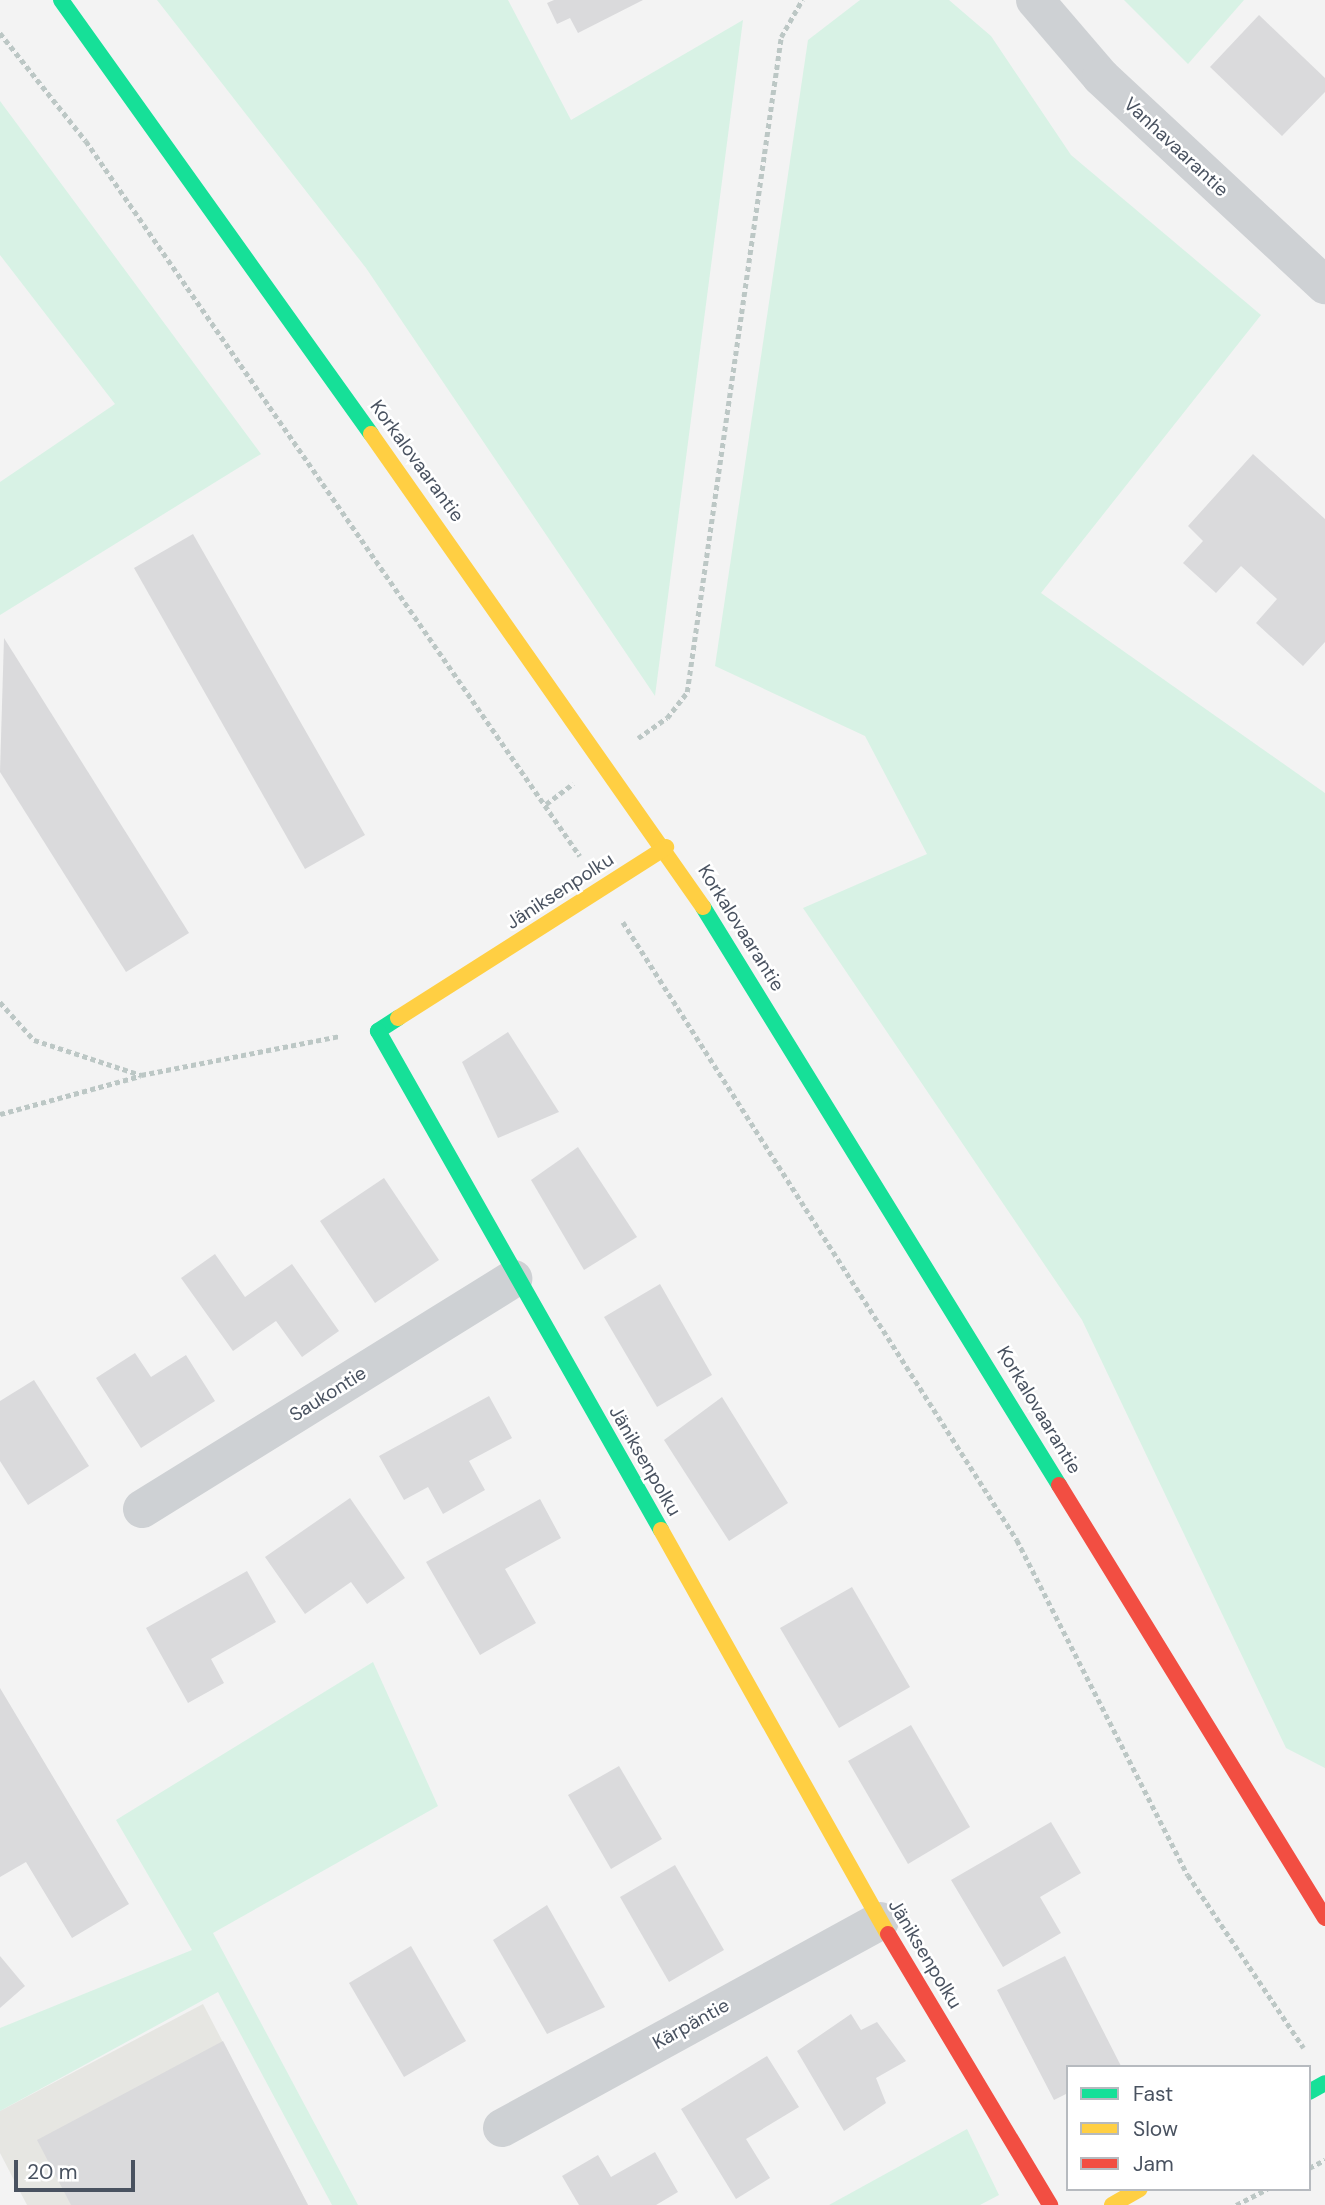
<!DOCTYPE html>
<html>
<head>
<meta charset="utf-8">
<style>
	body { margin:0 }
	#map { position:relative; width:1325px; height:2205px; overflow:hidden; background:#f3f3f3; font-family:"DM Sans",sans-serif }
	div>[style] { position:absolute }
	.commercial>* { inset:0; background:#e6e6e2 }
	.green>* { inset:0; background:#d8f2e5 }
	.building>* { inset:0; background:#dadadc }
	.path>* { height:4.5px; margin-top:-2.25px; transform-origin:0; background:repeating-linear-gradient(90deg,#bcc7c5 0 5px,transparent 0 8.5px) }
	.street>* { height:38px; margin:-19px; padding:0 19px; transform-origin:19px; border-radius:19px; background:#ced1d4 }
	.fast>* { height:16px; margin:-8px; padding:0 8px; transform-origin:8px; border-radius:8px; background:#16e098 }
	.slow>* { height:16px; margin:-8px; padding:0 8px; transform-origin:8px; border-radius:8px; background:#ffcf43 }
	.jam>* { height:16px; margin:-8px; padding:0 8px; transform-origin:8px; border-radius:8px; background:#f24e42 }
	span { translate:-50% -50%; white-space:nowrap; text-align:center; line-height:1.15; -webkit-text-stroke:5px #fff; paint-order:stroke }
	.street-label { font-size:19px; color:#495260 }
	.legend { position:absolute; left:1066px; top:2065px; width:245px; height:126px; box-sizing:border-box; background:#fff; border:2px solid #b6babf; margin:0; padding:9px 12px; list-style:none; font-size:21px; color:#495260 }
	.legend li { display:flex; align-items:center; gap:14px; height:35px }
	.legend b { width:35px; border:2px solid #b6babf }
	.scale { position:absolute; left:14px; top:2160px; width:121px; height:32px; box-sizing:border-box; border:4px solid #495260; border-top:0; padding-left:9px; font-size:21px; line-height:24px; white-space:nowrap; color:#495260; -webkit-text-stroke:5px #fff; paint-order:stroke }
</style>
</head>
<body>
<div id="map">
	<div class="commercial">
		<i style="clip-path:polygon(203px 2004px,308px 2205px,27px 2205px,0 2153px,0 2111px)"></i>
	</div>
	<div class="green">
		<i style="clip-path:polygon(157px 0,508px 0,571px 120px,743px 20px,655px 696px,366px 268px)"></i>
		<i style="clip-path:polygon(860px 0,949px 0,991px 36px,1071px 155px,1261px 315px,1041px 593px,1325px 793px,1325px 1768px,1286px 1748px,1082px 1320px,803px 908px,927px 854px,865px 736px,715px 666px,808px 40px)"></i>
		<i style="clip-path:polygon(1124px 0,1244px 0,1188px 64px)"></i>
		<i style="clip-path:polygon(0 101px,261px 454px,0 615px,0 482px,115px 404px,0 255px)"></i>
		<i style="clip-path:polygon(373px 1662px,438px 1806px,213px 1933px,358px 2205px,332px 2205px,218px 1992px,0 2111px,0 2028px,192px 1950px,116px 1820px)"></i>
		<i style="clip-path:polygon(967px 2129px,999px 2195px,980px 2205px,829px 2205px)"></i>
	</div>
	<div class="building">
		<i style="clip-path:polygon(554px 0,643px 0,578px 33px,570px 18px,557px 24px,547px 3px)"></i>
		<i style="clip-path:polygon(1259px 15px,1325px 78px,1325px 92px,1282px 136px,1210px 67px)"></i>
		<i style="clip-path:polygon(1253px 454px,1325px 519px,1325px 642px,1303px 666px,1256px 623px,1277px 599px,1241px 566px,1216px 593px,1183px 563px,1203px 541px,1188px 526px)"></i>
		<i style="clip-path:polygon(193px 534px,365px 835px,305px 869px,134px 568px)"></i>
		<i style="clip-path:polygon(4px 638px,189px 933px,126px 972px,0 772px)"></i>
		<i style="clip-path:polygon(508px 1032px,559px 1112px,498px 1138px,462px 1062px)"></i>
		<i style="clip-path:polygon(578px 1147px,637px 1237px,584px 1270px,531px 1180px)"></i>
		<i style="clip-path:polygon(384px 1178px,439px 1260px,375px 1303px,320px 1221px)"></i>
		<i style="clip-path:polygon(215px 1254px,245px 1297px,292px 1264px,339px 1331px,302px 1357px,276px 1321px,233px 1351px,181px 1278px)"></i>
		<i style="clip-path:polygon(660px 1284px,712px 1375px,657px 1407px,604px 1317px)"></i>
		<i style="clip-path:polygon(135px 1353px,151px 1377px,186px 1355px,215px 1401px,141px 1448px,96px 1378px)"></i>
		<i style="clip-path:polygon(34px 1380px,89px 1466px,28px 1505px,0 1461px,0 1401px)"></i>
		<i style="clip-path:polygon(489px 1396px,512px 1438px,469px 1461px,485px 1490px,443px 1514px,428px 1487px,404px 1500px,379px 1456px)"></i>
		<i style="clip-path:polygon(722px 1397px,788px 1503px,729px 1541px,664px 1440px)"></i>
		<i style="clip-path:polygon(350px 1498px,405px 1578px,367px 1604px,351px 1582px,305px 1614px,265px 1557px)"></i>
		<i style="clip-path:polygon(540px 1499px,561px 1538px,505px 1569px,536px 1623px,480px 1655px,426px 1562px)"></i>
		<i style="clip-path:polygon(247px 1571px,276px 1622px,211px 1659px,224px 1683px,188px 1703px,146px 1628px)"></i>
		<i style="clip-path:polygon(852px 1587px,910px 1687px,839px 1728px,780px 1628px)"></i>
		<i style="clip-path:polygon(0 1688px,129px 1904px,72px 1938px,26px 1862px,0 1877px)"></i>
		<i style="clip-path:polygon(911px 1725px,970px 1827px,908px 1864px,848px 1761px)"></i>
		<i style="clip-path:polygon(619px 1766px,662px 1839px,611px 1869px,568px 1795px)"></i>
		<i style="clip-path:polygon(1051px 1822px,1081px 1873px,1040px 1897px,1061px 1933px,1003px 1967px,951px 1880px)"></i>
		<i style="clip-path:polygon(675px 1865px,724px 1950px,669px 1982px,620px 1897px)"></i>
		<i style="clip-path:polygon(547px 1905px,605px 2007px,547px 2034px,493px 1940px)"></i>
		<i style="clip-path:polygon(411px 1946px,466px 2041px,404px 2077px,349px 1983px)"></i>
		<i style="clip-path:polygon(0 1956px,25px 1986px,0 2008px)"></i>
		<i style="clip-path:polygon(1065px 1956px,1121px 2066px,1068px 2067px,1068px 2093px,1054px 2100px,997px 1990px)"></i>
		<i style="clip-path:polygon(851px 2014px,861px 2030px,877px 2022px,906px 2061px,876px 2078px,886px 2103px,844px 2131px,797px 2051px)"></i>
		<i style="clip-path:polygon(223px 2041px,308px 2205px,71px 2205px,37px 2140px)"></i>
		<i style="clip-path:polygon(767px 2056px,799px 2107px,746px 2139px,770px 2178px,736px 2199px,681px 2109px)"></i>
		<i style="clip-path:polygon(655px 2152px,678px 2192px,656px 2205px,579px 2205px,562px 2176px,598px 2155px,611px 2177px)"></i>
	</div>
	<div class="path">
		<i style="left:0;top:33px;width:138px;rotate:51.5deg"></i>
		<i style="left:86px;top:141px;width:869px;rotate:55.36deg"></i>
		<i style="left:638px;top:738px;width:35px;rotate:-35deg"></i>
		<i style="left:667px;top:718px;width:33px;rotate:-52deg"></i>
		<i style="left:687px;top:692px;width:662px;rotate:-81.83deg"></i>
		<i style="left:781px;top:37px;width:43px;rotate:-60.4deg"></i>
		<i style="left:546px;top:804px;width:34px;rotate:-37deg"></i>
		<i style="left:623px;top:922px;width:733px;rotate:57.48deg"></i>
		<i style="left:1017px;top:1540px;width:376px;rotate:63deg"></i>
		<i style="left:1188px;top:1875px;width:208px;rotate:56.2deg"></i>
		<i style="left:0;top:1002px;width:51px;rotate:48.2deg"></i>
		<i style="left:34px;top:1040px;width:113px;rotate:18.1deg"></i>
		<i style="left:141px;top:1075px;width:202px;rotate:-11.1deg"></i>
		<i style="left:0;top:1114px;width:145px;rotate:-15.2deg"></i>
		<i style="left:1309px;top:2168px;width:18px;rotate:-27deg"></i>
		<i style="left:1236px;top:2205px;width:35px;rotate:-27deg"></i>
	</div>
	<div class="street">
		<i style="left:1035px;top:0;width:101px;rotate:49.4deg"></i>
		<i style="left:1101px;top:77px;width:306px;rotate:42.9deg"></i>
		<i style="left:142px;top:1509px;width:437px;rotate:-31.8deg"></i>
		<i style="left:502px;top:2128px;width:431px;rotate:-28.7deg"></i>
	</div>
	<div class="fast">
		<i style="left:61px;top:0;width:533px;rotate:54.46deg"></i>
		<i style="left:703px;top:907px;width:679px;rotate:58.37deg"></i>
		<i style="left:398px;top:1018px;width:24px;rotate:147deg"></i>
		<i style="left:378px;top:1031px;width:574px;rotate:60.44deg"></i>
		<i style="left:1309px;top:2092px;width:18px;rotate:-29deg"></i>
	</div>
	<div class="slow">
		<i style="left:371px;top:434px;width:578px;rotate:54.93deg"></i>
		<i style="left:398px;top:1018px;width:318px;rotate:-32.5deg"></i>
		<i style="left:661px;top:1530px;width:463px;rotate:60.7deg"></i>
		<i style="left:1112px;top:2205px;width:32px;rotate:-30deg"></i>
	</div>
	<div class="jam">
		<i style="left:1059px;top:1485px;width:508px;rotate:58.44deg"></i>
		<i style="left:888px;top:1934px;width:316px;rotate:59.1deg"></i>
	</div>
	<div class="street-label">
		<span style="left:1176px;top:147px;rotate:43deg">Vanhavaarantie</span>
		<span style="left:417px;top:461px;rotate:54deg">Korkalovaarantie</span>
		<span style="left:560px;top:891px;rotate:-33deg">Jäniksenpolku</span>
		<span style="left:741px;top:928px;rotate:58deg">Korkalovaarantie</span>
		<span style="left:328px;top:1394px;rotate:-32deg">Saukontie</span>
		<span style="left:1039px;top:1410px;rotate:59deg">Korkalovaarantie</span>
		<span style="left:645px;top:1461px;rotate:60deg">Jäniksenpolku</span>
		<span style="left:925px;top:1954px;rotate:59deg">Jäniksenpolku</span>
		<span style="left:691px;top:2024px;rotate:-29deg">Kärpäntie</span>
	</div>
	<ul class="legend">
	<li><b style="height:9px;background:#16e098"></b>Fast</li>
	<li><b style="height:9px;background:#ffcf43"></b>Slow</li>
	<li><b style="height:9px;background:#f24e42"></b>Jam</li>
	</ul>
	<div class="scale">20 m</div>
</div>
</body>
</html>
